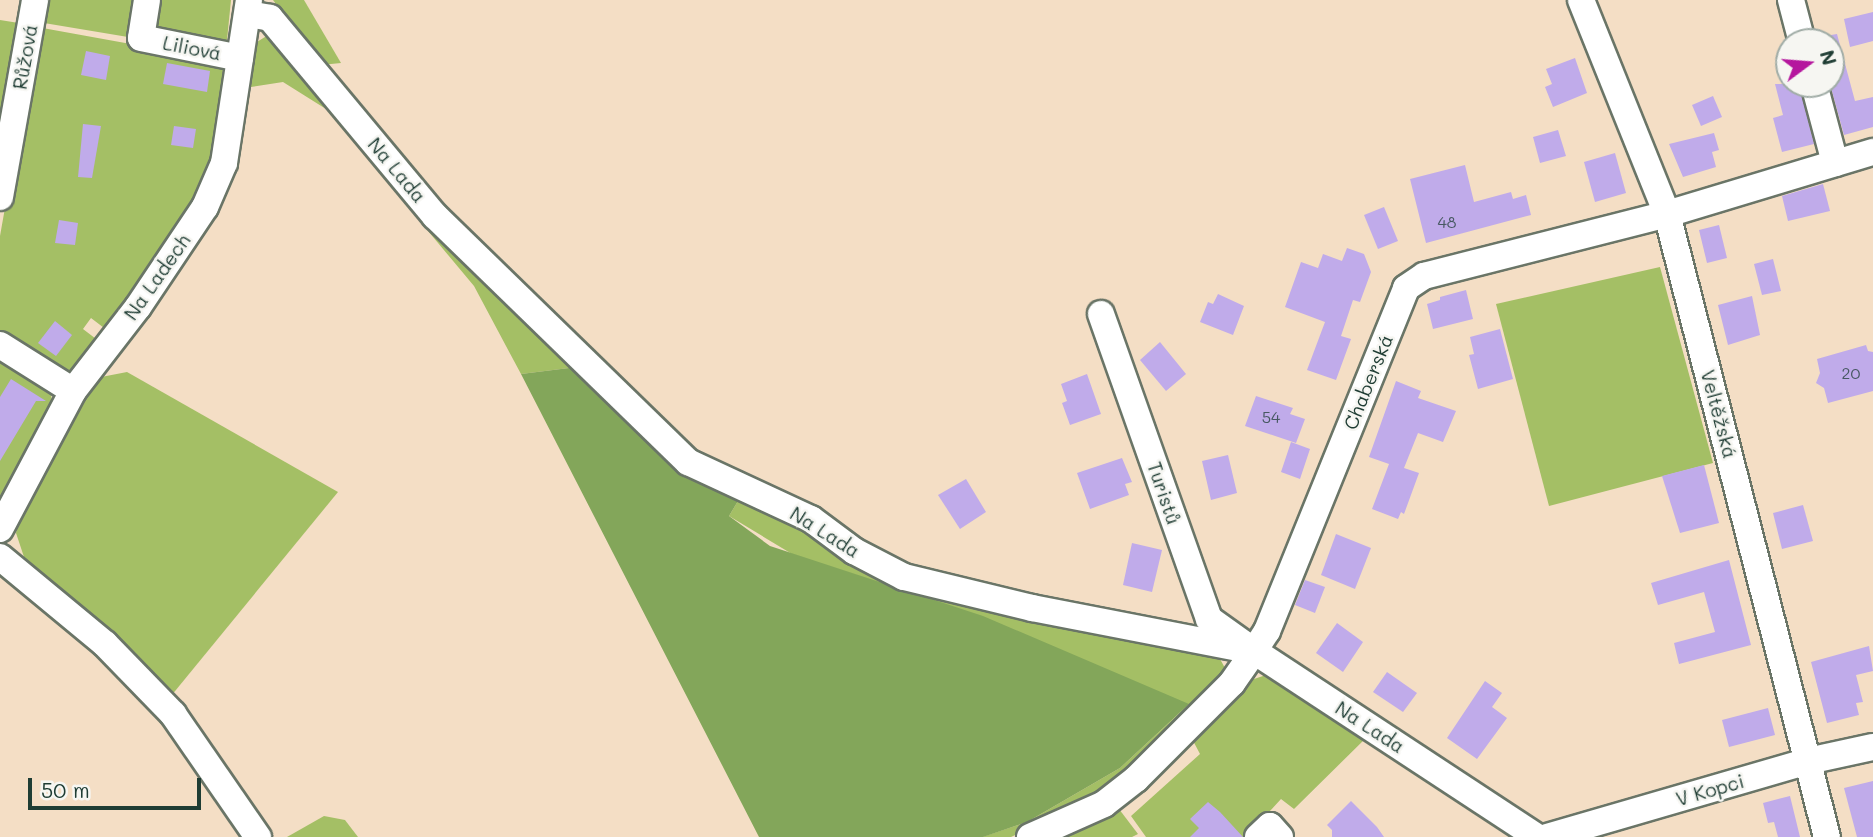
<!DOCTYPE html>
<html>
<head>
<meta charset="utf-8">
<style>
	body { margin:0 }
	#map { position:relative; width:1873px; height:837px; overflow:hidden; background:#f4dec5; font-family:Mali,sans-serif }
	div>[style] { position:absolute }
	.green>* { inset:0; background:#a4bf65 }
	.forest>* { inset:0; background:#83a65a }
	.building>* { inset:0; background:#c0abea }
	.roads { filter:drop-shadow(2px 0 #6a7567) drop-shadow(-2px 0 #6a7567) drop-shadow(0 2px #6a7567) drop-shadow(0 -2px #6a7567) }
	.minor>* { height:26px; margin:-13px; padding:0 13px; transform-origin:13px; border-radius:13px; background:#fff }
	span { translate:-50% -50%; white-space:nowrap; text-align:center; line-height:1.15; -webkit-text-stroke:5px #f6f6f2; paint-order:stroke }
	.number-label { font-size:16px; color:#475862 }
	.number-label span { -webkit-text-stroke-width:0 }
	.street-label { font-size:19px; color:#1f3d34 }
	.north { position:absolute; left:1775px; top:28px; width:70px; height:70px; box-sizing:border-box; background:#f6f6f2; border:2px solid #a0aca6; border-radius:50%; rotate:74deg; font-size:19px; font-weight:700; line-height:28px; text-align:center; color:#1f3d34 }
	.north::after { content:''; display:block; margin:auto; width:24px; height:32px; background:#b5179e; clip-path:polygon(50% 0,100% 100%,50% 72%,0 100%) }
	.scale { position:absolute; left:28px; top:778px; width:173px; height:32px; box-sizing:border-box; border:4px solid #1f3d34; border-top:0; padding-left:9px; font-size:21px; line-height:24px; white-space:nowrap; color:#1f3d34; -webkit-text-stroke:5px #f6f6f2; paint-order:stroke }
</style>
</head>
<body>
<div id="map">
	<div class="green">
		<i style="clip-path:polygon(42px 0,141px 0,134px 38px,38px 22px)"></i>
		<i style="clip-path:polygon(152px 0,231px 0,227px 40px,214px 47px,156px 37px)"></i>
		<i style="clip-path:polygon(273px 0,304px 0,341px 63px,321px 65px)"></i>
		<i style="clip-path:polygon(0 20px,25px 24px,0 166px)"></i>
		<i style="clip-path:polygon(37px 27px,219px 60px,223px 70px,213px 171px,108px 331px,91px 318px,83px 329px,100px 342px,79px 369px,54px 374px,0 339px,0 236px)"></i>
		<i style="clip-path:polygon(277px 36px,577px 367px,521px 374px,474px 286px,326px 109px,283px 82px,251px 87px,252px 45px,265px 37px)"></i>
		<i style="clip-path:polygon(1660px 267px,1713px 463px,1549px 506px,1496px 304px)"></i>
		<i style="clip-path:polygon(0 356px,49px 387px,53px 404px,0 498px)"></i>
		<i style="clip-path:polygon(127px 372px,338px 492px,171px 696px,27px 566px,16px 533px,22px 503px,91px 379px)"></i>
		<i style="clip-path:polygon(741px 496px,812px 531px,914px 591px,1184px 647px,1220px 659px,1225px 668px,1225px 677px,1098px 797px,1011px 837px,982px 837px,1027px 822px,1120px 768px,1188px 705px,874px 581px,792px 554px,729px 516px)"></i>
		<i style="clip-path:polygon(1269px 674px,1369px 735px,1294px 809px,1281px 799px,1246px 837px,1146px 837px,1131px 816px,1200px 754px,1190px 735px,1248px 681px)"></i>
		<i style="clip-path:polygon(1119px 809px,1138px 834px,1132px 837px,1055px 837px)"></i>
		<i style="clip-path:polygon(324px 816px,345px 820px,358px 837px,287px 837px)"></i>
	</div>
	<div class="forest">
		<i style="clip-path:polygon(577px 367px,741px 496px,729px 516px,770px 546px,983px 616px,1189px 704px,1120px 768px,1027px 822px,983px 837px,759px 837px,521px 374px)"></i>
	</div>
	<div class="building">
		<i style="clip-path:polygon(1873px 12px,1873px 41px,1850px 47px,1844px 19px)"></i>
		<i style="clip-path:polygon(1837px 34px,1855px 101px,1873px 97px,1873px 127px,1844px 135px,1830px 84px,1831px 35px)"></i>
		<i style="clip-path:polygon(86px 51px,110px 56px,106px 80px,81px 75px)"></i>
		<i style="clip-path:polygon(1575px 58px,1587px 93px,1553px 107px,1545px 87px,1552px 84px,1546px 69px)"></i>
		<i style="clip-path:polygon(167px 63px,210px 71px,207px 92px,163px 84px)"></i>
		<i style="clip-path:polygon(1775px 84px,1799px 84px,1814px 144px,1782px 152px,1773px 118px,1783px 115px)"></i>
		<i style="clip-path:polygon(1713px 96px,1722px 117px,1701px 126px,1692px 105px)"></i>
		<i style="clip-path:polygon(83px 124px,101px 126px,92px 178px,78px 177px)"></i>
		<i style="clip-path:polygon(174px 126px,196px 129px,193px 148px,171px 145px)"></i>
		<i style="clip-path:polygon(1558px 130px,1566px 156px,1540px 163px,1533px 137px)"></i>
		<i style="clip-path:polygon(1714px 133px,1719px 150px,1712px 152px,1716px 167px,1683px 177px,1669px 144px)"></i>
		<i style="clip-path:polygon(1615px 153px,1626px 193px,1595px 202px,1584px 162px)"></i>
		<i style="clip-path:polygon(1465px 165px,1474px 202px,1511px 192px,1513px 199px,1526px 195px,1531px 215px,1426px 243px,1410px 179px)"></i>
		<i style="clip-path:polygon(1823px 184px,1830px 211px,1788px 221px,1782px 196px)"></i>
		<i style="clip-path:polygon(1384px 207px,1398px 241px,1378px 249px,1364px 215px)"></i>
		<i style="clip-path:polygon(59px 220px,78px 223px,75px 245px,55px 243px)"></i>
		<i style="clip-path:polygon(1719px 225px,1727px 258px,1707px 263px,1699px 230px)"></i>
		<i style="clip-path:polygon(1347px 248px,1364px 254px,1371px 272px,1360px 302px,1353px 300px,1341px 336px,1351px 339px,1336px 380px,1307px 370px,1325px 322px,1285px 307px,1301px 262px,1318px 268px,1323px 254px,1342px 261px)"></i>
		<i style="clip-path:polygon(1773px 259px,1781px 291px,1762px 295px,1754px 264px)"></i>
		<i style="clip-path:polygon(1466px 290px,1473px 319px,1433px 329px,1427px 304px,1440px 300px,1440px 297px)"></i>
		<i style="clip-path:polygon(1218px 294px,1244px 306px,1233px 335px,1200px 322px,1208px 302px,1213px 304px)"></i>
		<i style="clip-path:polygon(1752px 296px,1760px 335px,1728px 345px,1718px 305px)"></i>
		<i style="clip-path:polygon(55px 321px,72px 335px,56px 356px,38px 343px)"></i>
		<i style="clip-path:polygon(1500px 329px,1513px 379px,1478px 389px,1469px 355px,1474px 354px,1470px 337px)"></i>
		<i style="clip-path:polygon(1160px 342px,1186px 374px,1166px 391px,1140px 360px)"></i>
		<i style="clip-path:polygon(1866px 345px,1868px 351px,1873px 352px,1873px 391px,1828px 403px,1824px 388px,1816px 383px,1820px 373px,1817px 359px)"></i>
		<i style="clip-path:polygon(1087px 374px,1101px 414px,1070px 425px,1062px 403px,1067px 401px,1061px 384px)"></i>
		<i style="clip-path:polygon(11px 379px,46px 401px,36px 401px,0 461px,0 397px)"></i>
		<i style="clip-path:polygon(1396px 381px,1421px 391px,1418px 398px,1456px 411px,1443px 442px,1418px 433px,1404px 468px,1419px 473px,1404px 514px,1401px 512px,1398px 519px,1372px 509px,1389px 464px,1369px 457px)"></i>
		<i style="clip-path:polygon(1256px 396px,1293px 408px,1290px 414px,1305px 419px,1296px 443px,1245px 426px)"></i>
		<i style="clip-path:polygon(1291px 442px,1310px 449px,1300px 479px,1281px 472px)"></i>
		<i style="clip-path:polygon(1228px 455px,1237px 493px,1211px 500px,1202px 461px)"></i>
		<i style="clip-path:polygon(1122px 458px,1132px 482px,1125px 484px,1129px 495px,1090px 509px,1077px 473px)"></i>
		<i style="clip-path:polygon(1704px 465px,1719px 523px,1680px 533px,1662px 476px)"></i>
		<i style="clip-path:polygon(966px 479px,986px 512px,960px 529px,938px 495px)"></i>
		<i style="clip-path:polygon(1803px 505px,1813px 541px,1782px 549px,1773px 513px)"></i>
		<i style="clip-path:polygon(1336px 534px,1371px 548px,1355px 589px,1321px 575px)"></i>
		<i style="clip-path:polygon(1132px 543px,1162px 550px,1152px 592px,1123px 585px)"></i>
		<i style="clip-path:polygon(1729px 560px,1751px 645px,1679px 664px,1674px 643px,1715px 632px,1704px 592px,1658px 605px,1651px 583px)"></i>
		<i style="clip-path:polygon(1305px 580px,1325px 587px,1315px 613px,1295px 605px)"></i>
		<i style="clip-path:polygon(1337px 623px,1363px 642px,1343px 672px,1316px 653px)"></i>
		<i style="clip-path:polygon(1869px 646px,1873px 671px,1856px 675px,1863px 702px,1856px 703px,1859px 715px,1827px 723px,1811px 662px)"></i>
		<i style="clip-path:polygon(1387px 672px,1417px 693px,1403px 712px,1373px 692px)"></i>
		<i style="clip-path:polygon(1485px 681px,1502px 693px,1492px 707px,1507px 718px,1477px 759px,1447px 738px)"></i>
		<i style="clip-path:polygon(1768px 708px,1775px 735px,1729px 747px,1722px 720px)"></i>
		<i style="clip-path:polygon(1873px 781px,1873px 837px,1857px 837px,1844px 788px)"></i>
		<i style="clip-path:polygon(1790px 796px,1800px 837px,1778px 837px,1774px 822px,1768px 823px,1763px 803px)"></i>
		<i style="clip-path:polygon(1351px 801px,1377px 827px,1384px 837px,1332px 837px,1332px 830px,1327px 825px)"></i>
		<i style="clip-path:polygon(1208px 802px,1220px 812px,1243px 837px,1190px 837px,1199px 828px,1190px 819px)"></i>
	</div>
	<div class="roads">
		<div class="minor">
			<i style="left:147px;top:0;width:38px;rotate:99deg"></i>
			<i style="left:141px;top:38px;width:101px;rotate:11.4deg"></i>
			<i style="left:1581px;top:0;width:231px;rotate:68.1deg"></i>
			<i style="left:1667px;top:214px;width:643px;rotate:75.6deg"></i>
			<i style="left:1791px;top:0;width:43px;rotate:75.3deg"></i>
			<i style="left:248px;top:14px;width:22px;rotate:10deg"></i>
			<i style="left:270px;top:18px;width:258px;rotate:50.2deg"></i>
			<i style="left:435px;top:216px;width:353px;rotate:44.2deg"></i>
			<i style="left:688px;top:462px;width:136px;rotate:24.9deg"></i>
			<i style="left:811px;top:519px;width:54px;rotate:36.7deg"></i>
			<i style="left:854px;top:551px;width:56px;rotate:27.5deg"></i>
			<i style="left:904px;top:577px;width:132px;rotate:13.6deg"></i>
			<i style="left:1032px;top:608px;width:226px;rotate:11deg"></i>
			<i style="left:1254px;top:651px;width:339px;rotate:33.3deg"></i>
			<i style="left:1814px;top:84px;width:82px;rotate:75.1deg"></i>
			<i style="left:0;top:197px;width:200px;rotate:-79.9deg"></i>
			<i style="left:1101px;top:314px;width:324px;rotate:70.5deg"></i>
			<i style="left:1209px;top:619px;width:47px;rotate:35.4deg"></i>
			<i style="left:0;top:345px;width:86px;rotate:32.2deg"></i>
			<i style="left:0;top:529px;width:156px;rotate:-62.1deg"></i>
			<i style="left:73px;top:391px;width:106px;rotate:-52.3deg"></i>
			<i style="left:138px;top:307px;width:120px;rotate:-56.2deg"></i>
			<i style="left:205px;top:207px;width:48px;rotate:-66.6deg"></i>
			<i style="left:224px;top:163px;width:165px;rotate:-81.3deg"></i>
			<i style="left:0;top:557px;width:136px;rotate:39.6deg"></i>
			<i style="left:105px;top:644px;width:98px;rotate:45.8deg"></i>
			<i style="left:173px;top:714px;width:150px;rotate:55.4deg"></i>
			<i style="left:1030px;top:837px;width:81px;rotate:-24deg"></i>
			<i style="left:1104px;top:804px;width:41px;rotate:-38deg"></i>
			<i style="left:1136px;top:779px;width:136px;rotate:-45deg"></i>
			<i style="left:1232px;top:683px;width:39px;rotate:-55deg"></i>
			<i style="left:1254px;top:651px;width:24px;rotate:-57deg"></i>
			<i style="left:1267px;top:631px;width:370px;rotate:-67.9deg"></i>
			<i style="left:1406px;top:288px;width:22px;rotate:-34deg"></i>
			<i style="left:1424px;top:276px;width:251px;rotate:-14.3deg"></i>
			<i style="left:1667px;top:214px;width:215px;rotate:-16.8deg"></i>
			<i style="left:1258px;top:837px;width:16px;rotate:-43deg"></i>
			<i style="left:1270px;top:826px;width:15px;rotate:48deg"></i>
			<i style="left:1547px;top:837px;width:272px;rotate:-16.2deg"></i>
			<i style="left:1808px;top:761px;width:66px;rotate:-12.2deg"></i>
		</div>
	</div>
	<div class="number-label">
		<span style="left:1447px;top:222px">48</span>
		<span style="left:1851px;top:373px">20</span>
		<span style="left:1271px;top:417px">54</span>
	</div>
	<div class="street-label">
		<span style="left:192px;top:48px;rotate:11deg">Liliová</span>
		<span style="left:25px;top:57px;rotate:-80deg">Růžová</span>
		<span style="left:397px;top:170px;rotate:50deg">Na Lada</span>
		<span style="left:157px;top:277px;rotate:-55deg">Na Ladech</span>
		<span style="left:1368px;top:382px;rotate:-68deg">Chaberská</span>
		<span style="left:1719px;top:414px;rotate:75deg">Veltěžská</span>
		<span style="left:1164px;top:493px;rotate:71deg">Turistů</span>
		<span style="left:825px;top:532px;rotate:32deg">Na Lada</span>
		<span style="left:1370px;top:727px;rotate:33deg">Na Lada</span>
		<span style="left:1710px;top:790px;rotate:-16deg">V Kopci</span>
	</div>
	<div class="north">N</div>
	<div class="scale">50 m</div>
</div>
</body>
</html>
